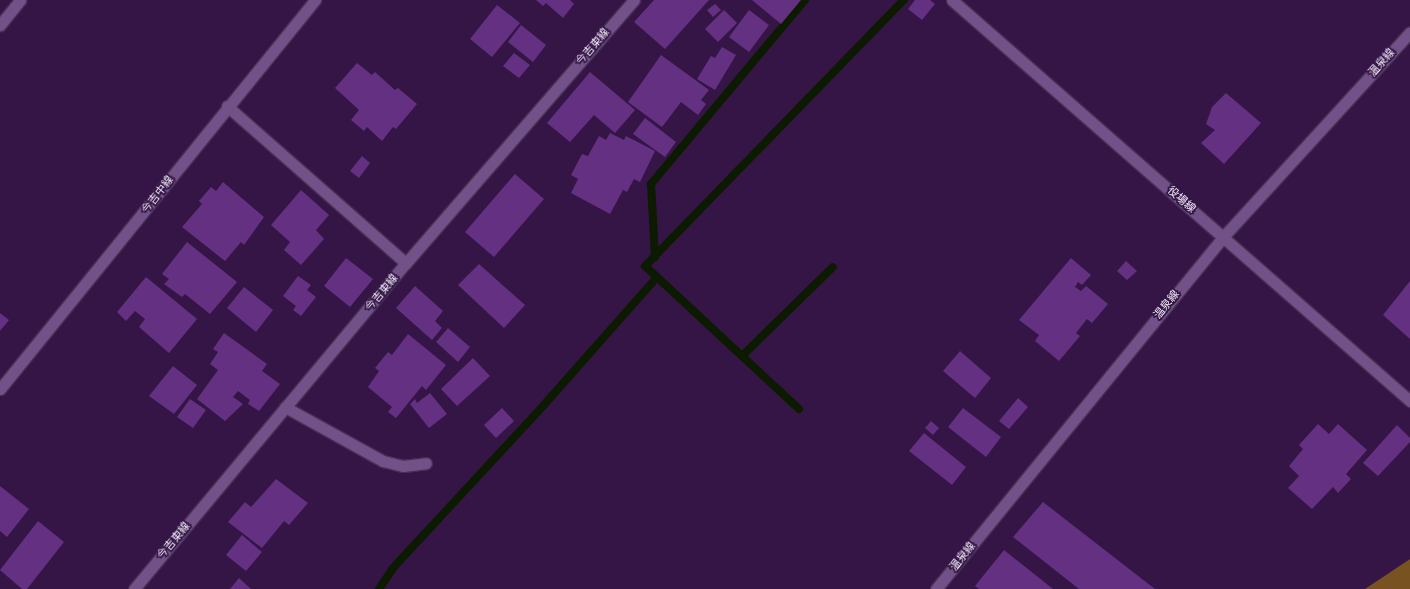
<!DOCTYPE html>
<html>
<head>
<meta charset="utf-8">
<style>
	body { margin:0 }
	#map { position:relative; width:1410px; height:589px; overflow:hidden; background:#341546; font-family:Rubik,"Noto Sans JP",sans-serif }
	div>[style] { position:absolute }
	.forest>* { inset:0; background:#785220 }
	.stream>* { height:8px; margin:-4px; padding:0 4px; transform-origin:4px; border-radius:4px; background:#0c1a00 }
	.building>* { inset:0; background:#643082 }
	.roads { filter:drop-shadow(1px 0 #473055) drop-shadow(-1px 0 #473055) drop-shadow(0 1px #473055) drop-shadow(0 -1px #473055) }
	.service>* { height:11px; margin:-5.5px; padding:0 5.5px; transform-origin:5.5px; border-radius:5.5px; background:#715187 }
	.minor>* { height:11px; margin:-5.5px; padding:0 5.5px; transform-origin:5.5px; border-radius:5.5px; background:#715187 }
	.tertiary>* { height:11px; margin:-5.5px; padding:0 5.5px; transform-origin:5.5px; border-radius:5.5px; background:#715187 }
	span { translate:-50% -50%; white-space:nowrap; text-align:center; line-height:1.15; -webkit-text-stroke:3.5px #341546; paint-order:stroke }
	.street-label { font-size:11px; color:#f7f0fd }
</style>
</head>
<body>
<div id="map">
	<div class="forest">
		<i style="clip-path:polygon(1410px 559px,1410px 589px,1365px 589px)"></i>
	</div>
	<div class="stream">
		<i style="left:655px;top:257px;width:73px;rotate:-93.1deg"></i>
		<i style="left:651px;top:184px;width:240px;rotate:-50.1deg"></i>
		<i style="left:742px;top:356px;width:127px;rotate:-44.4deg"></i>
		<i style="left:799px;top:409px;width:210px;rotate:-137.1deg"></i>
		<i style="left:645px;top:266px;width:371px;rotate:-45.8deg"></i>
		<i style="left:379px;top:589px;width:25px;rotate:-56deg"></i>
		<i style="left:393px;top:568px;width:221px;rotate:-47.2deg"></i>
		<i style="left:543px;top:406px;width:172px;rotate:-48.5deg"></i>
	</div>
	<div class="building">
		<i style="clip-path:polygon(536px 0,570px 0,574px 4px,563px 18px,546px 3px,543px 6px)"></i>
		<i style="clip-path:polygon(654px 0,709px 0,665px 49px,634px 22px)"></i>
		<i style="clip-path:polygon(752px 0,801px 0,781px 24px)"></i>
		<i style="clip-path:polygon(915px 0,930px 0,935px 4px,922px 20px,908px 9px)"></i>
		<i style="clip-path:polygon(715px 4px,721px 10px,713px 17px,707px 10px)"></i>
		<i style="clip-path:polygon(497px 5px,520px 23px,492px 57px,470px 39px)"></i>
		<i style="clip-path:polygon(724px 10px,737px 23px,718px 42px,705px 29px)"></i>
		<i style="clip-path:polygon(749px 10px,769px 25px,749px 52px,729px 37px)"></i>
		<i style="clip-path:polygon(521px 25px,546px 45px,533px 62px,508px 42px)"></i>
		<i style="clip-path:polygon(722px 47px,736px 55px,715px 90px,697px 79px,711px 56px,715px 58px)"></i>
		<i style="clip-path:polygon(514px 53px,530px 65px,519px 78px,503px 66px)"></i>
		<i style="clip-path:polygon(661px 55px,709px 90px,701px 100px,706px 104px,698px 115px,681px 102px,662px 127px,628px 102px)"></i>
		<i style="clip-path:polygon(357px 63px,372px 75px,375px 72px,395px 90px,398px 88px,417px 104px,396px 129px,393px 127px,382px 141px,367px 127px,364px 131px,351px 120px,359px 110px,335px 88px)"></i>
		<i style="clip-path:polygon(590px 72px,635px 110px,615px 133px,594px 115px,570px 142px,547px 123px)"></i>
		<i style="clip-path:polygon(1226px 93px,1261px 123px,1224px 164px,1201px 143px,1215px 130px,1206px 124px,1212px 107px)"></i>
		<i style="clip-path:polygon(645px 118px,676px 142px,665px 157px,633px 134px)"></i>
		<i style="clip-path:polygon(610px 133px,624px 140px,626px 136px,655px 151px,640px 182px,634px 179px,627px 192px,623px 190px,610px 214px,571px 193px,578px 179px,571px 175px,582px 154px,588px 156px,599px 136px,606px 140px)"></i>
		<i style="clip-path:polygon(362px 156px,370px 163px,359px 178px,350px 171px)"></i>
		<i style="clip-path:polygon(515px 174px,544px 199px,494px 257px,465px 232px)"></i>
		<i style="clip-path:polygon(223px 182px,264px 217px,244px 245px,241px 242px,225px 261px,182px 227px,202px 204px,199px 201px,211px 187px,216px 191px)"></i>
		<i style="clip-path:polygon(301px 190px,329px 215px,316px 230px,324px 239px,301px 265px,284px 250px,290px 242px,271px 225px)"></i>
		<i style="clip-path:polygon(187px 242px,237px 282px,210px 314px,185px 294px,182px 297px,164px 284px,169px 279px,162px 274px)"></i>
		<i style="clip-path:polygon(346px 258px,373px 279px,350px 307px,324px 286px)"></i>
		<i style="clip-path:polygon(1071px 258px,1091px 275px,1082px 285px,1078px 282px,1075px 287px,1081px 291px,1086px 286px,1108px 304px,1092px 323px,1087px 319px,1076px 333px,1080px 336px,1059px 361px,1035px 341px,1039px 335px,1019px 320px)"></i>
		<i style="clip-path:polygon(1126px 261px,1137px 271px,1127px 280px,1117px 271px)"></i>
		<i style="clip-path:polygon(479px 264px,525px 305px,504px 328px,458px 285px)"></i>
		<i style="clip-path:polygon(298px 276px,311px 285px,307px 290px,316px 297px,301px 316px,293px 310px,296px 306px,283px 296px)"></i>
		<i style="clip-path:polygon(146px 277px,197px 319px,169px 353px,139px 327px,145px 319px,135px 311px,126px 321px,117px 312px)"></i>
		<i style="clip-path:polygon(1410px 281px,1410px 339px,1383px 315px)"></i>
		<i style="clip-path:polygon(415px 286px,443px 311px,435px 321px,442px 328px,432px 340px,396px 308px)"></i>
		<i style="clip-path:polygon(244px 287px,273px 310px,256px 332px,227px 308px)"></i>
		<i style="clip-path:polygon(0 313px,9px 320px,0 331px)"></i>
		<i style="clip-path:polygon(448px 328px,470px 347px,458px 362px,436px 342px)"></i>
		<i style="clip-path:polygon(224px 333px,267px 364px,262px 371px,280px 384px,259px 411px,248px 404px,250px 400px,238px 391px,233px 397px,243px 404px,225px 421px,197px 399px,218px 370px,210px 364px,218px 352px,213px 349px)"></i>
		<i style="clip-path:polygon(408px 334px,446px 365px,426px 390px,422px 386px,396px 418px,388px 412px,392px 407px,368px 387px,379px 371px,375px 368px,388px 352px,392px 355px)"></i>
		<i style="clip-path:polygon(960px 351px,991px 378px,975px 398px,943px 371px)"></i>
		<i style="clip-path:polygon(473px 358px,490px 376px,457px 406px,441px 389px)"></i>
		<i style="clip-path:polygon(173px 366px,197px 385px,174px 414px,149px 396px)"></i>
		<i style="clip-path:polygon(430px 393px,447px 414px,429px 428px,410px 404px,415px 399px,417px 403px)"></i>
		<i style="clip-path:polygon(1018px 398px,1028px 407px,1009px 429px,999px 421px)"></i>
		<i style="clip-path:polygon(190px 399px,206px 410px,193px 428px,177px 417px)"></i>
		<i style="clip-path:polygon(502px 408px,514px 421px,496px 438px,484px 425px)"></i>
		<i style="clip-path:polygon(963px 408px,1001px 437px,986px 457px,948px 427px)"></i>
		<i style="clip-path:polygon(931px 421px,939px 428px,933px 435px,925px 428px)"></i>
		<i style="clip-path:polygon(1318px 424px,1329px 434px,1338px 424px,1367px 450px,1346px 474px,1351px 479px,1338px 493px,1333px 487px,1312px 509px,1288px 488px,1299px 476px,1289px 466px,1303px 449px,1299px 445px)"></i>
		<i style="clip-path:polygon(1397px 425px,1410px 438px,1410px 442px,1378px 476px,1363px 463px)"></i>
		<i style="clip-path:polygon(924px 433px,966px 467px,952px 485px,909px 451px)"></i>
		<i style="clip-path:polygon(276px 479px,308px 503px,289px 525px,284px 521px,262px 548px,228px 522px,245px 502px,251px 507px)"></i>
		<i style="clip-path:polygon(0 486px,29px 509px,7px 537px,0 531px)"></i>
		<i style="clip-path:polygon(1043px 502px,1155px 589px,1079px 589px,1013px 537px)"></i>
		<i style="clip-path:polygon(38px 521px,64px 542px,27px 589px,22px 589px,0 570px)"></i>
		<i style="clip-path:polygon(242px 535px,262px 552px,246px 571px,226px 555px)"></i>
		<i style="clip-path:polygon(1004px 550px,1053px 589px,979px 589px,975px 586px)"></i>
		<i style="clip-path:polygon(239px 578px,251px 589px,230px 589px)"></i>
	</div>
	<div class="roads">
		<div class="service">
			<i style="left:285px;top:407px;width:112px;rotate:28.9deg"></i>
			<i style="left:383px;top:461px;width:21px;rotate:14deg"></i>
			<i style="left:403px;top:466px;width:23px;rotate:-7deg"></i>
		</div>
		<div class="minor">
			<i style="left:952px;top:0;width:609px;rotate:41.2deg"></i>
			<i style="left:0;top:25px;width:32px;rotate:-51deg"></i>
			<i style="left:227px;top:106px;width:238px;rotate:41.3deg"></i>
			<i style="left:0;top:389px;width:501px;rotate:-51deg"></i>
			<i style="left:134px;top:589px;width:425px;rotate:-50.2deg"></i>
			<i style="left:406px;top:263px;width:348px;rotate:-49.1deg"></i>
		</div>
		<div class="tertiary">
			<i style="left:936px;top:589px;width:454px;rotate:-50.8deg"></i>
			<i style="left:1223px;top:237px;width:277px;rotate:-47.6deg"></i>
		</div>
	</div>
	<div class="street-label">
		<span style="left:593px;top:47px;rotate:-49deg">今吉東線</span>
		<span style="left:1382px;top:63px;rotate:-48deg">温泉線</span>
		<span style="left:158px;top:195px;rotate:-52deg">今吉中線</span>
		<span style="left:1181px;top:200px;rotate:41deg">役場線</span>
		<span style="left:382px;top:293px;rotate:-50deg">今吉東線</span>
		<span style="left:1167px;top:305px;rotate:-51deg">温泉線</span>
		<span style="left:174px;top:541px;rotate:-50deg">今吉東線</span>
		<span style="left:963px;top:557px;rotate:-51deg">温泉線</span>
	</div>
</div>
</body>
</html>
